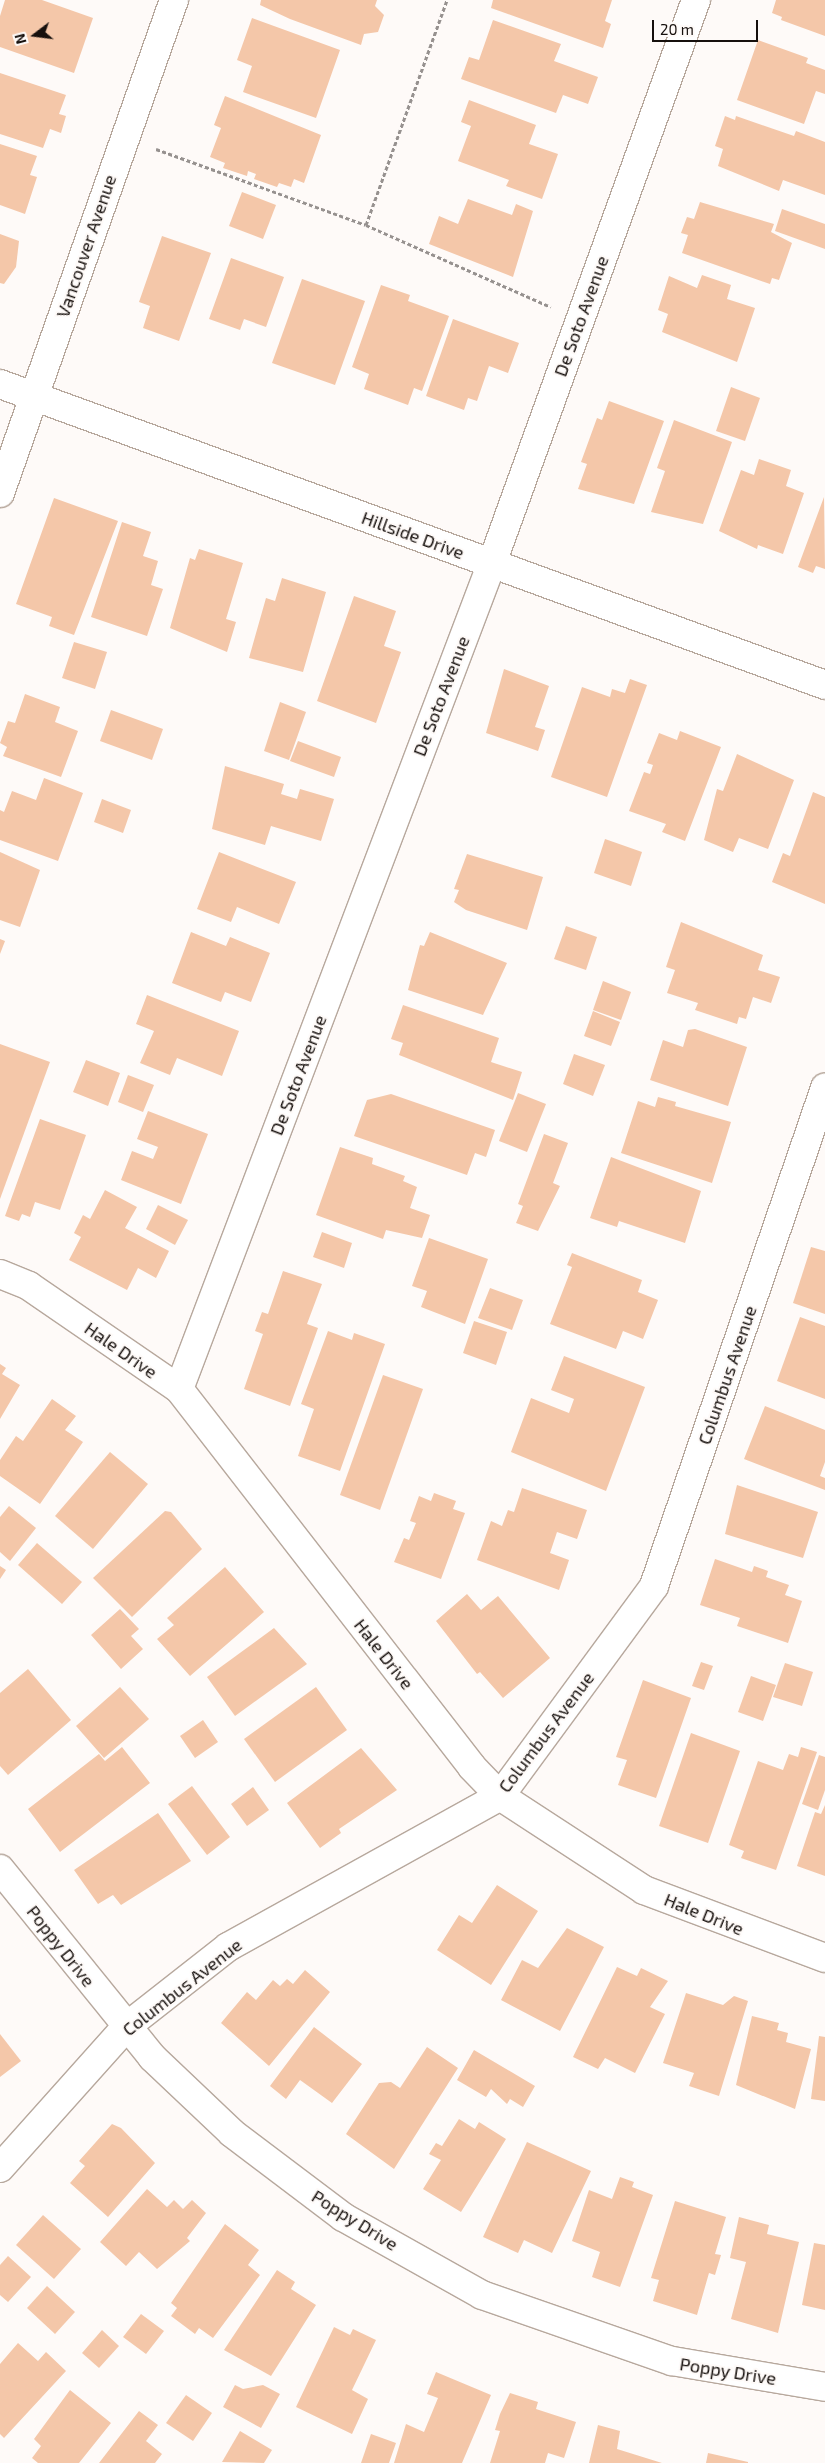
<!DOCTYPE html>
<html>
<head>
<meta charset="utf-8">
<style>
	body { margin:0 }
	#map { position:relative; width:825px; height:2463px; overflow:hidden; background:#fefaf8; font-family:"Exo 2",sans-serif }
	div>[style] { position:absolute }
	.building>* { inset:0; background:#f4c7a9 }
	.path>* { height:3px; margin-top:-1.5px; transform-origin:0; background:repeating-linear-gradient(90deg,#96918f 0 4px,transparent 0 6.5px) }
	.roads { filter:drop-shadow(1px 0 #b7a89d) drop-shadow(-1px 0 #b7a89d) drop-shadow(0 1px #b7a89d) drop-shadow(0 -1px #b7a89d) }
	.street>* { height:28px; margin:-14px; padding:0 14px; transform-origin:14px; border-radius:14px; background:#fff }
	.secondary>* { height:28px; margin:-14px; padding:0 14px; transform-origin:14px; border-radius:14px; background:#fff }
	span { translate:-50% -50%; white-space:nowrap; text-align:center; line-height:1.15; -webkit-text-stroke:4px #fefaf8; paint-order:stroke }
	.street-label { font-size:18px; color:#16100d }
	.north { position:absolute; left:10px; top:10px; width:50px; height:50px; -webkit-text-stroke:4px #fefaf8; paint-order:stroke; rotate:255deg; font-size:14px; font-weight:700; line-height:20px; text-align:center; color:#16100d }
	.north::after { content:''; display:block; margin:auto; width:18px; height:22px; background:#16100d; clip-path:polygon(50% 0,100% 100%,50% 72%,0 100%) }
	.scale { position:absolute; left:652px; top:20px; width:106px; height:22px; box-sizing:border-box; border:2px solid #16100d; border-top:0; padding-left:6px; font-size:15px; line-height:18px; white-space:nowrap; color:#16100d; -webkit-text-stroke:4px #fefaf8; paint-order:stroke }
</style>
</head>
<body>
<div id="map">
	<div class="building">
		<i style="clip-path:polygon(5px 0,42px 0,93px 18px,74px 73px,0 47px,0 16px)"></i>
		<i style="clip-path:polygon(261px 0,377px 0,375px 6px,384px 15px,378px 32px,364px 34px,361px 45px,290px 19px,260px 5px)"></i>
		<i style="clip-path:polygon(493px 0,612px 0,605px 21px,611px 24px,603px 48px,491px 8px)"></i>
		<i style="clip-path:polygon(776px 0,825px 0,825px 36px,781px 20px,782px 17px,772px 13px)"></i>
		<i style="clip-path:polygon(252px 18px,340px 50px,316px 118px,243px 92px,252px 66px,237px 60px)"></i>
		<i style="clip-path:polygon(493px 20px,561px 44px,554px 61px,598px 77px,588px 104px,563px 95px,556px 113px,461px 79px,469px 57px,479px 60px)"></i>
		<i style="clip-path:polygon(758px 40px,808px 58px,806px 63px,825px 70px,825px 94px,816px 91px,804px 124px,737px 100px)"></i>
		<i style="clip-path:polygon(0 73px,66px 95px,59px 114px,66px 116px,61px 133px,50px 129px,43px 148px,0 134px)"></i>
		<i style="clip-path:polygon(225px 96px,321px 135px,304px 183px,294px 179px,291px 187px,279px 183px,277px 187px,254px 179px,256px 174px,248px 171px,247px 176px,223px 168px,225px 163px,210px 157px,221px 128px,214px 125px)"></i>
		<i style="clip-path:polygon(469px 100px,536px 125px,529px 144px,558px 154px,542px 199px,506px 186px,509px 180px,458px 161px,471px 126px,461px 122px)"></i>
		<i style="clip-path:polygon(725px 116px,735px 120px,736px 116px,794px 136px,796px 131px,825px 142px,825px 195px,783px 180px,779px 191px,718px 166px,723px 149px,715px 146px)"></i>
		<i style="clip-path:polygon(0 144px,37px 156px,30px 175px,37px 177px,25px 214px,0 205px)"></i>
		<i style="clip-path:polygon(242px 192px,276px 205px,263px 239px,229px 226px)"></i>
		<i style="clip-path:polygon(468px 199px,512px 215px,516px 204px,533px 211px,513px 277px,429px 244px,439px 216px,458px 224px)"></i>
		<i style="clip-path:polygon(700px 202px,774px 224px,771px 232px,792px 243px,779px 280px,772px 278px,770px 284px,682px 253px,688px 235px,681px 233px,687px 217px,694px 219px)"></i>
		<i style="clip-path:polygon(782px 209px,825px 224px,825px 249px,775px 231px)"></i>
		<i style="clip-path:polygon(0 234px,19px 241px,16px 267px,4px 284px,0 283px)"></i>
		<i style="clip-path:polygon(162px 236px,211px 253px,179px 341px,143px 328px,150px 306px,139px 302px)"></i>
		<i style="clip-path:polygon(231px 258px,284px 277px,266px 327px,244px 319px,240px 330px,209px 319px)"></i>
		<i style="clip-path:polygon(702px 275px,731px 285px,727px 299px,755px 308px,737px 362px,662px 332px,668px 314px,658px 310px,669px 276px,697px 288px)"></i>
		<i style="clip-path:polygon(302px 279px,365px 301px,335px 385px,272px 363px)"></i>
		<i style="clip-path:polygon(381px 285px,410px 295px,408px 301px,449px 316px,422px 391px,414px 388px,408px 405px,364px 389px,369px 374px,352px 367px)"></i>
		<i style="clip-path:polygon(453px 319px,519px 343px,508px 373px,489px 366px,477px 401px,468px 398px,464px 410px,426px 396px)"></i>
		<i style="clip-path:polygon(731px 387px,760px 398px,745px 441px,716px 431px)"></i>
		<i style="clip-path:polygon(609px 401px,664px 421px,634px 504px,578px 489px,587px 464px,581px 462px,597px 418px,602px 420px)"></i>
		<i style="clip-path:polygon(674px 420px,732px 442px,703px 524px,651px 512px,665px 471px,657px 468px)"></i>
		<i style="clip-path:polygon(759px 459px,791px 470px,786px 486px,804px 493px,783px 554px,758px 545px,757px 549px,719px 531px,741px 470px,754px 475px)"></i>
		<i style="clip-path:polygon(824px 497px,825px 569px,816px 566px,813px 573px,798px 567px)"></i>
		<i style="clip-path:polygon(54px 498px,118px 521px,74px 635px,49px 626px,52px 617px,16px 604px)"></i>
		<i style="clip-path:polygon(122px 522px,151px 532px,143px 556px,158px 561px,151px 585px,163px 589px,147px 636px,91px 617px)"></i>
		<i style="clip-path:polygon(199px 549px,243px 563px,226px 619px,236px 622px,227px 652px,170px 628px,190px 558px,195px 560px)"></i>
		<i style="clip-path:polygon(282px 578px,326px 592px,303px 672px,249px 658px,266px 598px,275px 601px)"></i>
		<i style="clip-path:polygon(354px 596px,396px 611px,384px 646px,401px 652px,376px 723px,317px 701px)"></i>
		<i style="clip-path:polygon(74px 642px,107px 652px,95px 689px,62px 678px)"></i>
		<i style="clip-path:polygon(504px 669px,549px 686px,535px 727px,545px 730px,538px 751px,486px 733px)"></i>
		<i style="clip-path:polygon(630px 679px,647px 685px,607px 797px,551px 777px,582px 687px,610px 697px,612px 689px,625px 693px)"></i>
		<i style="clip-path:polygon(25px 694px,60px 707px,55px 722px,78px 731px,61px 777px,3px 756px,7px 747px,0 743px,8px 721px,15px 723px)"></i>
		<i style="clip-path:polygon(280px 702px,306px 712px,289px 760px,264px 751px)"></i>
		<i style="clip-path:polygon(111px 710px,163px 729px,152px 760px,100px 741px)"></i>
		<i style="clip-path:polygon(680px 731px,721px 747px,685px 841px,662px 832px,666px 824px,629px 811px,644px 772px,650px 774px,653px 765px,647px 763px,659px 733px,677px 740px)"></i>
		<i style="clip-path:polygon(298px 741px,341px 757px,334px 777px,290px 761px)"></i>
		<i style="clip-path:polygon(737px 754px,794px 780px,768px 849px,739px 838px,733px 852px,704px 840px,717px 789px,723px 791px)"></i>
		<i style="clip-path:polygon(225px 766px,284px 784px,281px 794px,297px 799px,300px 789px,334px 799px,321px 841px,271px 826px,265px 845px,212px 829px)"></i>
		<i style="clip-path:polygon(44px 778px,83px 793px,58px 861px,0 840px,0 810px,4px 812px,12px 791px,36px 800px)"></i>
		<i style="clip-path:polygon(813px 792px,825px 797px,825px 904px,772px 882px,783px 853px,790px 856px)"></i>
		<i style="clip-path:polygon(102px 799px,131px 810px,123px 833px,94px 822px)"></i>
		<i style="clip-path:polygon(605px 839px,642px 852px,631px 886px,594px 873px)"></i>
		<i style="clip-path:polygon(0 852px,40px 870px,20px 927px,0 920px)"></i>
		<i style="clip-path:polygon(219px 852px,296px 882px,279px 924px,237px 907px,231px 922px,197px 909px)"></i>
		<i style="clip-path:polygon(467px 854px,543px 877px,527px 930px,466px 910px,454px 902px,459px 890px,454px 889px)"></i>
		<i style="clip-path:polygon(681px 922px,763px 955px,758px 970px,780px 977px,771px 1003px,753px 997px,746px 1019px,739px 1017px,737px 1024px,695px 1010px,698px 1003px,667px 993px,675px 970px,666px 967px)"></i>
		<i style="clip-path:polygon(566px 926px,597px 937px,586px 970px,554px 959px)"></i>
		<i style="clip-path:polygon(191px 932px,226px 946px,230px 937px,270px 953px,251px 1002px,225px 992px,221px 1002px,172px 983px)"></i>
		<i style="clip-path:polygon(430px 932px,507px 963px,483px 1015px,408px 990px,420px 945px,424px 946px)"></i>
		<i style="clip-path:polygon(0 939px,5px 941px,0 954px)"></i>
		<i style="clip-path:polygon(603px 981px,631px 992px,621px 1020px,593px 1010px)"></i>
		<i style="clip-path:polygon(147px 995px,239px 1031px,222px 1076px,177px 1058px,170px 1075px,140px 1063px,154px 1031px,136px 1024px)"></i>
		<i style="clip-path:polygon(403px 1005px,499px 1038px,491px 1062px,522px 1072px,513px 1100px,399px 1055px,403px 1043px,391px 1039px)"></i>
		<i style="clip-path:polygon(593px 1011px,620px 1022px,611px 1046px,584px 1036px)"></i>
		<i style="clip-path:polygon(695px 1029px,747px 1047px,728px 1106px,650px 1080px,663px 1040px,683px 1047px,688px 1030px)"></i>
		<i style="clip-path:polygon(0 1044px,50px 1062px,0 1199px)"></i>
		<i style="clip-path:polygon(574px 1054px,605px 1065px,593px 1096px,563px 1084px)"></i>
		<i style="clip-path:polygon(86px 1060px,120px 1073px,108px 1106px,73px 1092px)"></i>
		<i style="clip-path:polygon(128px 1075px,154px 1085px,143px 1112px,118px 1102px)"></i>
		<i style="clip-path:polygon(518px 1093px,546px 1104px,527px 1152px,499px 1141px)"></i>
		<i style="clip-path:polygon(391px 1094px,495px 1130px,486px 1157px,475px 1153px,467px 1175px,354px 1136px,367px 1100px)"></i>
		<i style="clip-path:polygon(658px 1097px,676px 1102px,675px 1106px,731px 1122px,712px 1183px,621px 1153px,638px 1101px,655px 1107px)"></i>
		<i style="clip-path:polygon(148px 1111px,208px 1134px,181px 1204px,121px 1180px,132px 1151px,153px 1159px,158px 1147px,137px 1139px)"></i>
		<i style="clip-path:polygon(40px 1119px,86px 1135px,60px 1210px,35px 1202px,30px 1217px,22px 1214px,19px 1221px,5px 1216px)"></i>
		<i style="clip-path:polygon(544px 1134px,568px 1143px,553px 1183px,560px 1186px,538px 1231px,516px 1223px,523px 1206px,518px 1204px)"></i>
		<i style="clip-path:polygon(340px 1147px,373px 1158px,372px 1164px,405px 1176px,403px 1181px,417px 1187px,410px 1208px,430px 1215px,422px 1238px,386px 1230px,383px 1239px,316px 1215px)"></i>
		<i style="clip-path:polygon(611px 1157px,701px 1191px,685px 1243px,619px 1221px,617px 1227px,590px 1218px)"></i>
		<i style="clip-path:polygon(105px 1190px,137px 1207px,125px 1228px,169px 1251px,156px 1278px,138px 1268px,127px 1290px,69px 1260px,81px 1237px,74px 1233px,83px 1215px,90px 1219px)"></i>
		<i style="clip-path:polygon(158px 1205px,188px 1220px,175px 1245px,146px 1229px)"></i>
		<i style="clip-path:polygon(322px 1232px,352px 1243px,344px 1268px,313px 1257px)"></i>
		<i style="clip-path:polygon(429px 1238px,488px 1259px,465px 1324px,421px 1307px,427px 1291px,412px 1286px)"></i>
		<i style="clip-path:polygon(811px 1247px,825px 1251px,825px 1314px,793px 1303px)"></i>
		<i style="clip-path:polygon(572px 1253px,642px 1280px,638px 1292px,658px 1300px,643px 1339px,623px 1331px,616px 1349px,550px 1324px,572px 1267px,567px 1265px)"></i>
		<i style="clip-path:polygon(283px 1271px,322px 1284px,307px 1324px,318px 1328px,290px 1406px,244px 1389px,263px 1334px,255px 1331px,262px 1312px,268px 1314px)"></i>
		<i style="clip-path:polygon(490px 1288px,523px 1300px,512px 1330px,478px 1318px)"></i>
		<i style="clip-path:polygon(800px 1317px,825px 1326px,825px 1399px,777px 1381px)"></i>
		<i style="clip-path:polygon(474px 1321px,507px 1332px,496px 1365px,463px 1353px)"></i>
		<i style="clip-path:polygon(328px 1331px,352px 1340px,354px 1333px,385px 1344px,340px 1471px,298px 1456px,314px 1409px,301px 1404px)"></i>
		<i style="clip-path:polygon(564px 1356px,645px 1387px,606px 1491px,511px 1452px,531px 1398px,569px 1413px,574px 1399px,551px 1390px)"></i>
		<i style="clip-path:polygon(0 1364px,6px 1368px,2px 1374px,20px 1385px,0 1419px)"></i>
		<i style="clip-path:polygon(383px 1375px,423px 1389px,380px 1510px,340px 1495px)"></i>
		<i style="clip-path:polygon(52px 1399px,76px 1416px,65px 1430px,83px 1442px,40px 1504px,0 1476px,0 1460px,16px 1436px,23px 1441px)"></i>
		<i style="clip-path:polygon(765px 1406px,825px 1430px,825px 1462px,820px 1476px,825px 1478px,825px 1490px,744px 1459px)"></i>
		<i style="clip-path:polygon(110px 1452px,148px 1484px,93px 1549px,55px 1516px)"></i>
		<i style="clip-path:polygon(737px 1485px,818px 1512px,803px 1558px,725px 1534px)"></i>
		<i style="clip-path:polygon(522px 1488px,587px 1510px,577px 1539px,557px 1532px,550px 1553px,569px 1560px,559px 1590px,477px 1560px,491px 1521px,502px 1526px,508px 1510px,514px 1512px)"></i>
		<i style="clip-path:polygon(434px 1493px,456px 1501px,453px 1509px,465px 1513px,441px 1579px,394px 1562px,404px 1538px,409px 1540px,416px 1523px,410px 1521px,419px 1496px,431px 1501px)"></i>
		<i style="clip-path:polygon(9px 1506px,36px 1528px,10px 1561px,0 1552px,0 1517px)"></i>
		<i style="clip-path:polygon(165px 1511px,171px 1512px,202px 1549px,132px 1617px,93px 1578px)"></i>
		<i style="clip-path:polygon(37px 1543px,82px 1582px,62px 1604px,18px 1565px)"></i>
		<i style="clip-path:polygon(715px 1559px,752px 1572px,754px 1566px,768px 1571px,766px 1577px,789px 1585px,785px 1595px,802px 1601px,788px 1643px,737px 1626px,740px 1618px,700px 1605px)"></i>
		<i style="clip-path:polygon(0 1566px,6px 1570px,0 1579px)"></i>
		<i style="clip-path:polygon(225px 1567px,264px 1612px,190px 1676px,157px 1639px,174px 1625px,167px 1618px)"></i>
		<i style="clip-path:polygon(467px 1594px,481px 1610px,498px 1596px,550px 1658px,503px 1698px,480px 1672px,477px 1674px,436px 1621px)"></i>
		<i style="clip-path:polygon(120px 1609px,139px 1629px,131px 1636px,143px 1649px,121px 1669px,91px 1635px)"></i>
		<i style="clip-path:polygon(274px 1628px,307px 1664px,235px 1716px,207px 1677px)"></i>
		<i style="clip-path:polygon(701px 1662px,713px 1666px,704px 1690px,692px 1686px)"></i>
		<i style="clip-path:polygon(785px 1663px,813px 1672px,802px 1706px,773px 1697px)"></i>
		<i style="clip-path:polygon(28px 1669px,71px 1720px,8px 1775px,0 1766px,0 1693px)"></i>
		<i style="clip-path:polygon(751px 1676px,776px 1685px,763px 1721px,738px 1712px)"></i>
		<i style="clip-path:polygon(643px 1680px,691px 1698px,656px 1798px,618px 1785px,627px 1760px,616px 1757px)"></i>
		<i style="clip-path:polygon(120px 1687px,149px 1719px,104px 1758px,76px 1726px)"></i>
		<i style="clip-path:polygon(316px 1687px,347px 1730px,275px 1782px,244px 1739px)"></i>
		<i style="clip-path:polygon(203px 1720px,218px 1742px,195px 1758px,180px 1736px)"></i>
		<i style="clip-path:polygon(691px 1733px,740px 1751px,708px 1843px,659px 1826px)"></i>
		<i style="clip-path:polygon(122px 1747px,150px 1783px,60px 1852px,28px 1809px,99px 1754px,105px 1761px)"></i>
		<i style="clip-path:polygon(801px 1747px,817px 1752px,776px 1870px,741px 1858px,744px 1851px,729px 1845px,758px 1761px,783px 1770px,789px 1754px,798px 1757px)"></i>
		<i style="clip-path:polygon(361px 1748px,397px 1790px,339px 1829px,341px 1833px,320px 1848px,287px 1803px)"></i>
		<i style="clip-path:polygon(819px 1755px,825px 1757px,825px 1790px,818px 1810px,802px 1804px)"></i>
		<i style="clip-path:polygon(192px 1786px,230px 1837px,207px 1855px,168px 1804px)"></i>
		<i style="clip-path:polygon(253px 1787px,269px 1810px,247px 1826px,231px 1804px)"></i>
		<i style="clip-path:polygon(825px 1805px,825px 1876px,797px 1866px,815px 1812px,821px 1814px)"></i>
		<i style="clip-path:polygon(158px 1813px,191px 1861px,121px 1905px,113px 1895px,98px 1904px,74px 1870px)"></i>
		<i style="clip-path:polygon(497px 1885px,538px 1911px,491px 1985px,437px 1950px,459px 1915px,472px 1923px)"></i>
		<i style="clip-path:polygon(567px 1928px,604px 1947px,560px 2031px,501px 2000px,522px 1960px,538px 1968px)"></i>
		<i style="clip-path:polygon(617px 1967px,637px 1976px,641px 1968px,668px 1981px,650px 2007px,665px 2014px,635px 2073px,605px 2058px,598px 2069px,573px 2057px)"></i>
		<i style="clip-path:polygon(305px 1970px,330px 1992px,269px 2066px,221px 2023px,247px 1992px,256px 2000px,273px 1980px,280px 1986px,287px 1979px,293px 1984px)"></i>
		<i style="clip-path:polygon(686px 1993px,723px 2005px,734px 1996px,748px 2001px,719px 2096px,689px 2086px,694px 2073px,663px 2063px)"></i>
		<i style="clip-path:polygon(752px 2016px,779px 2023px,777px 2030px,788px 2033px,786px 2042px,811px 2049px,795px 2109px,736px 2085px)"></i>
		<i style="clip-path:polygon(314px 2027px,362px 2064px,332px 2103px,300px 2080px,286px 2099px,270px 2086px)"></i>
		<i style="clip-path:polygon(0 2034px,21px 2061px,0 2077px)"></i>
		<i style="clip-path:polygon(819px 2036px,825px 2037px,825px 2101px,811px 2099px)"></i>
		<i style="clip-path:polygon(427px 2047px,458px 2068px,394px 2169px,346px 2134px,379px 2083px,391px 2082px,400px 2088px)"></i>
		<i style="clip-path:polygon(474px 2050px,535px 2086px,523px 2107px,510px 2099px,507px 2104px,491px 2089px,486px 2097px,457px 2080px)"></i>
		<i style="clip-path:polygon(459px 2119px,475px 2129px,479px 2122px,506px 2139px,461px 2212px,423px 2189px,441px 2160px,429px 2154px,436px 2143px,442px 2146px)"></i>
		<i style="clip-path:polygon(112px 2124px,121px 2128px,155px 2163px,108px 2217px,70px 2183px,85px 2166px,79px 2161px)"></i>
		<i style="clip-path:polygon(527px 2142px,591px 2171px,552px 2253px,524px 2240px,518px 2253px,483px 2237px)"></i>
		<i style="clip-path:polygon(620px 2177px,634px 2182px,632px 2187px,653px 2195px,620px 2287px,592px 2277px,600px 2252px,572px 2241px,589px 2190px,612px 2199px)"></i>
		<i style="clip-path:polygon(147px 2189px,167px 2207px,174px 2200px,183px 2209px,192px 2200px,206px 2213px,187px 2238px,190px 2241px,157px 2269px,139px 2252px,126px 2266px,100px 2242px)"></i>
		<i style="clip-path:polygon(675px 2201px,726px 2217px,715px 2254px,721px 2255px,715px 2275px,709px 2273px,697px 2315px,653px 2301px,659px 2280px,651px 2278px)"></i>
		<i style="clip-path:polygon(43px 2215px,81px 2249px,54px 2279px,16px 2245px)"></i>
		<i style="clip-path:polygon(739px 2217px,769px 2225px,767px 2234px,799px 2242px,778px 2333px,731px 2319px,746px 2262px,730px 2258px)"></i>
		<i style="clip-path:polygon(225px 2224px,259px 2250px,248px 2265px,260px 2275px,213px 2338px,199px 2328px,195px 2334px,171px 2316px,177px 2308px,171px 2303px)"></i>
		<i style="clip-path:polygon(814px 2243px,825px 2245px,825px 2310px,802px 2305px)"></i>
		<i style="clip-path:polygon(8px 2256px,31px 2277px,8px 2302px,0 2295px,0 2265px)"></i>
		<i style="clip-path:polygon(277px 2270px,295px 2282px,291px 2289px,316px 2305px,271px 2376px,224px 2350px)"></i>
		<i style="clip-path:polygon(47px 2286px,75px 2312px,55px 2334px,27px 2308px)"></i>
		<i style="clip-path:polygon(141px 2314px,164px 2331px,146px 2354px,123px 2337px)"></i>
		<i style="clip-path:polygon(334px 2327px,350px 2335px,353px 2329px,376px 2340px,352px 2390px,368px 2399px,352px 2434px,296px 2407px)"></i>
		<i style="clip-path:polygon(102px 2330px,119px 2346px,99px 2368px,82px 2353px)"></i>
		<i style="clip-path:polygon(18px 2343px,38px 2361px,46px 2352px,66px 2371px,4px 2438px,0 2434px,0 2364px)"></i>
		<i style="clip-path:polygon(436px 2372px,491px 2395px,462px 2463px,394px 2463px,406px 2424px,424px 2432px,438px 2398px,427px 2394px)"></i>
		<i style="clip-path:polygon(235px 2385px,243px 2389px,263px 2385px,280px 2394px,261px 2428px,223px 2407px)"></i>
		<i style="clip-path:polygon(70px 2390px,111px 2423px,79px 2463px,38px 2463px,32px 2458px,41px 2446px,34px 2439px)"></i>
		<i style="clip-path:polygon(510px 2393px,538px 2402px,536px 2409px,576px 2422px,564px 2458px,548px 2453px,545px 2463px,490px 2463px,500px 2431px,495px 2430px,500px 2414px)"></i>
		<i style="clip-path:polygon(186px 2395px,212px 2413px,193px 2441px,166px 2423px)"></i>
		<i style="clip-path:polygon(139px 2411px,158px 2425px,146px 2441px,162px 2454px,155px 2463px,99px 2463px)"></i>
		<i style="clip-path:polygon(598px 2425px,620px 2431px,617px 2449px,662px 2463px,589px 2463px)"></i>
		<i style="clip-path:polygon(240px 2431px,272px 2450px,264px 2463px,222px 2462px)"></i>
		<i style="clip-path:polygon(371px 2434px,396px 2443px,389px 2463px,361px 2463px)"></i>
		<i style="clip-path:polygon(708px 2453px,748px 2462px,748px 2463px,706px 2463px)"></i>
	</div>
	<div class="path">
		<i style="left:156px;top:149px;width:223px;rotate:19.9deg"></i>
		<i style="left:366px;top:225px;width:202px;rotate:23.9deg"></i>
		<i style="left:366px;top:225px;width:239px;rotate:-70.2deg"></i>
	</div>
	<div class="roads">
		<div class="street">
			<i style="left:0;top:493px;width:523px;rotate:-70.56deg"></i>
			<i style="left:0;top:1274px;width:31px;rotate:22deg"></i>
			<i style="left:29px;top:1286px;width:182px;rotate:34.5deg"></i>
			<i style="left:179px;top:1389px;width:478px;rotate:52.2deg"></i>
			<i style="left:472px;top:1767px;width:40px;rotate:46deg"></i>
			<i style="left:500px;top:1796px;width:172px;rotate:33.1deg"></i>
			<i style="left:644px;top:1890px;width:193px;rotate:20.6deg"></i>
			<i style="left:179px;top:1389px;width:883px;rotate:-69.25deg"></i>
			<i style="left:492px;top:563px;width:599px;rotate:-70.08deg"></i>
			<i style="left:0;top:1869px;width:242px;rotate:51deg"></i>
			<i style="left:152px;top:2057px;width:110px;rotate:43.5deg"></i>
			<i style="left:232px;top:2133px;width:139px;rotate:37.1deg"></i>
			<i style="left:343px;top:2217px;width:159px;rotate:29.3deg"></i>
			<i style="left:482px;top:2295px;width:201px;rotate:19.2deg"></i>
			<i style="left:672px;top:2361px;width:155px;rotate:9.6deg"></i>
			<i style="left:0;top:2168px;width:189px;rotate:-48.2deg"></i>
			<i style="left:126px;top:2027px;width:130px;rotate:-38.1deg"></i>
			<i style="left:228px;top:1947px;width:311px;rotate:-29deg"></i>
			<i style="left:500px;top:1796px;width:260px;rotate:-53.7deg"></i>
			<i style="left:654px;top:1586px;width:527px;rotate:-71.05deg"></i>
		</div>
		<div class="secondary">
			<i style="left:0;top:384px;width:878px;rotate:20.04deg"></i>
		</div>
	</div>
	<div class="street-label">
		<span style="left:86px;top:246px;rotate:-71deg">Vancouver Avenue</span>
		<span style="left:581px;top:316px;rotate:-70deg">De Soto Avenue</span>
		<span style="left:413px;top:535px;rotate:20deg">Hillside Drive</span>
		<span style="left:441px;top:696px;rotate:-69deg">De Soto Avenue</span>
		<span style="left:298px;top:1075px;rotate:-69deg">De Soto Avenue</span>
		<span style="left:121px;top:1350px;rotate:35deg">Hale Drive</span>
		<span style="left:727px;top:1375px;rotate:-71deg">Columbus Avenue</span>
		<span style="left:384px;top:1654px;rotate:52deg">Hale Drive</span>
		<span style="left:546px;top:1732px;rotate:-53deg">Columbus Avenue</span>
		<span style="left:704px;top:1914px;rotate:22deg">Hale Drive</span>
		<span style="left:61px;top:1946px;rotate:52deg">Poppy Drive</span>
		<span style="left:182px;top:1987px;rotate:-38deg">Columbus Avenue</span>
		<span style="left:355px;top:2220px;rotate:32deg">Poppy Drive</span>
		<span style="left:728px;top:2371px;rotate:9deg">Poppy Drive</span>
	</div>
	<div class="north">N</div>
	<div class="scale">20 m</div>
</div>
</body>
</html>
